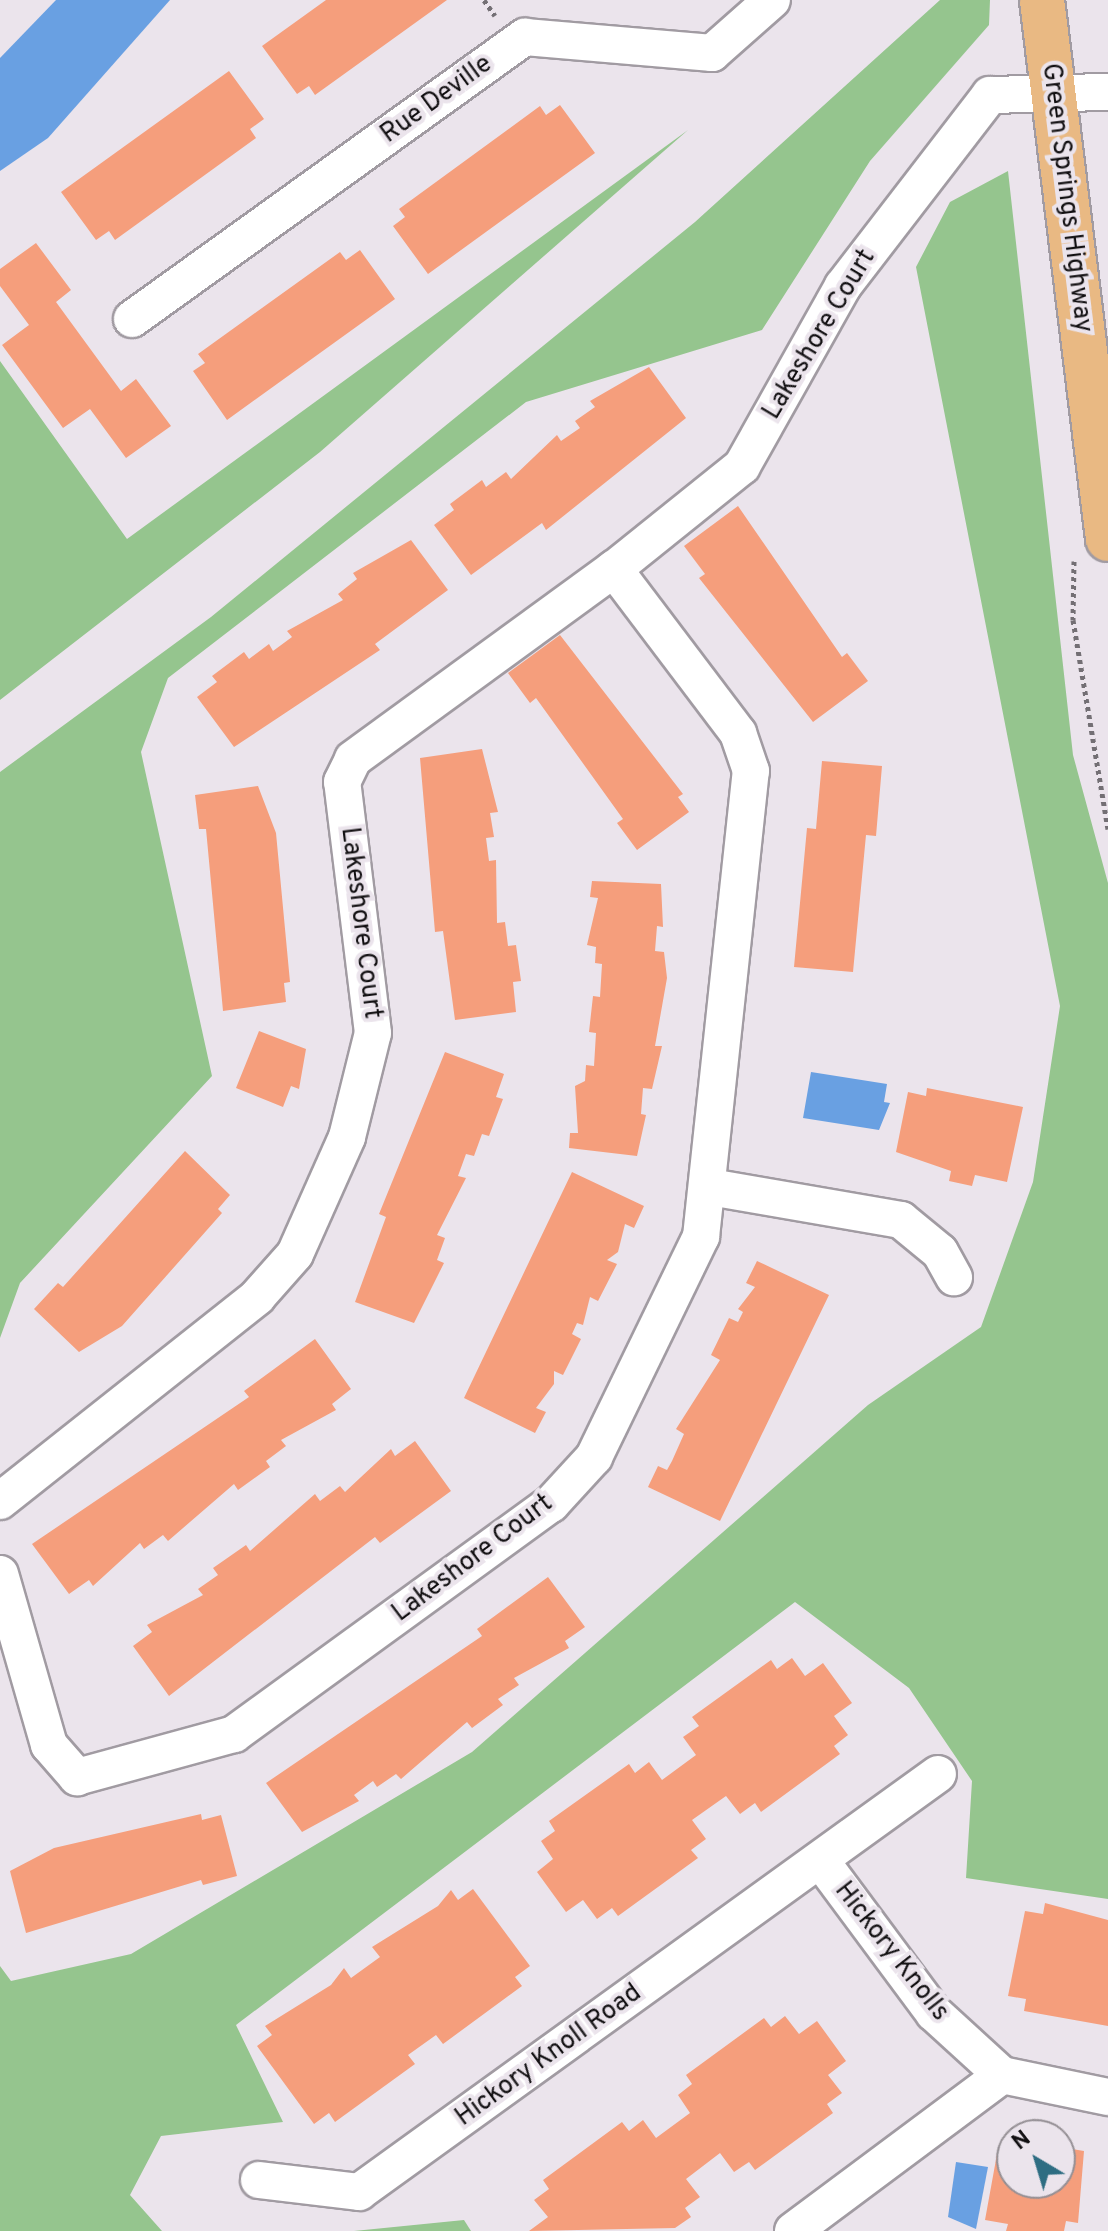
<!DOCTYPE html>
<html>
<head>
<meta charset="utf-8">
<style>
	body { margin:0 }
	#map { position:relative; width:1108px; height:2231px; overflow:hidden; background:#ebe4ec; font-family:Overpass,sans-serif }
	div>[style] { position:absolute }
	.green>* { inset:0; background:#95c58e }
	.water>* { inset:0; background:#69a0e2 }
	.building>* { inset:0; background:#f59e7c }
	.path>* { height:5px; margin-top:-2.5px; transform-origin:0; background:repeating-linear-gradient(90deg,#736f74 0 4px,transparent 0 8px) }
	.roads { filter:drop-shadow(2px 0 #a19ba2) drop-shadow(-2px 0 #a19ba2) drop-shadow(0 2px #a19ba2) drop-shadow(0 -2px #a19ba2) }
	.minor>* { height:36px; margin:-18px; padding:0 18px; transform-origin:18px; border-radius:18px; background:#fff }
	.major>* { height:44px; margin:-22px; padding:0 22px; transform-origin:22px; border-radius:22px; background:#e9b983 }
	span { translate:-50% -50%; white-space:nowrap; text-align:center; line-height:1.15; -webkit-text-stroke:8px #ebe4ec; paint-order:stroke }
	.street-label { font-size:26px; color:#110f11 }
	.north { position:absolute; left:996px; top:2119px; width:80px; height:80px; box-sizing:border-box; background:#ebe4ec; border:2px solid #948f94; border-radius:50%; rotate:322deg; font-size:22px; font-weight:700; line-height:32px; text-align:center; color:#110f11 }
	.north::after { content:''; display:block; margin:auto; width:28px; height:36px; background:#2e6d82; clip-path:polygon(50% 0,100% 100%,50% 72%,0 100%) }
</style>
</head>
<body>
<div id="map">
	<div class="green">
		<i style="clip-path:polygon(940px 0,990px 0,989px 25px,870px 161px,762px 330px,526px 402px,168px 678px,141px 752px,212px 1076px,20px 1283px,0 1338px,0 772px,211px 617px,695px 222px)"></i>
		<i style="clip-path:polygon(688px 130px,320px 452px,0 700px,0 361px,127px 539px)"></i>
		<i style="clip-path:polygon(1008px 171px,1073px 755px,1108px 883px,1108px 1899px,966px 1878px,972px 1781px,909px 1688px,795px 1602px,236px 2025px,283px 2122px,161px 2136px,130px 2195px,162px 2231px,0 2231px,0 1966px,11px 1981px,131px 1954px,472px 1752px,868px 1405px,981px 1327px,1033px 1182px,1060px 1006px,916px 267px,950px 202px)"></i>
		<i style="clip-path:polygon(464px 2220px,471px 2231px,354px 2231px)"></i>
	</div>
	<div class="water">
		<i style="clip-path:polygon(56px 0,170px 0,48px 138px,0 171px,0 58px)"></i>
		<i style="clip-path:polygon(811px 1072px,887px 1084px,884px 1102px,890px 1103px,879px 1130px,803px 1118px)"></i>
		<i style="clip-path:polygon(956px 2162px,988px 2167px,976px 2229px,948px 2217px)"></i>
	</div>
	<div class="building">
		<i style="clip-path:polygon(326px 0,447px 0,315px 95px,309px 86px,297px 94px,262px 46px)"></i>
		<i style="clip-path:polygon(229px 71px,264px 119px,250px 129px,256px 138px,115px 240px,109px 231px,96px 240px,61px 192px)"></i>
		<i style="clip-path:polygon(560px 105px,595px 153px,428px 274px,393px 226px,405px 217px,399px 209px,540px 106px,546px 115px)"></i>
		<i style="clip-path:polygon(36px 243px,71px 290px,56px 302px,121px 391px,136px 379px,171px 426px,126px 458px,90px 409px,63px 428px,2px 345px,29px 325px,0 286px,0 269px)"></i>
		<i style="clip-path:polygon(360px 250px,395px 299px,227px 420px,193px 371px,205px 363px,198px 354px,340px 252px,346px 260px)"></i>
		<i style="clip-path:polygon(649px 367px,686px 418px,546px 530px,542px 523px,471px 575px,434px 525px,454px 510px,450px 504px,482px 480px,486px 487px,506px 472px,511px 479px,557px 435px,561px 441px,580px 428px,575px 421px,595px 407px,590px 401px)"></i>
		<i style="clip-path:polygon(738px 506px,842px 657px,847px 653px,868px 681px,813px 722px,699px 578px,705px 574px,684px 546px)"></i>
		<i style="clip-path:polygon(411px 540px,448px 590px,375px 644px,380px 650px,234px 747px,197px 697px,217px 682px,212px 676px,244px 652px,249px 659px,269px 644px,273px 651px,292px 637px,287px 631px,343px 600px,338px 594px,357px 579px,353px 573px)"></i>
		<i style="clip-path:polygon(560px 635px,683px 794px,678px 797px,689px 812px,637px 850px,617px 823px,623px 819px,536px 698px,530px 703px,508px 673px)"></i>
		<i style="clip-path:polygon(482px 749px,498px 812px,490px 813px,494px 837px,486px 838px,489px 861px,496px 860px,497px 923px,505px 922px,508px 946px,516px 945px,521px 981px,513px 982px,516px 1012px,455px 1020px,443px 931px,435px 932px,420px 758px)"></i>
		<i style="clip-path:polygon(822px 761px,882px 766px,876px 836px,866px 835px,853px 972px,794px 967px,807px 828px,816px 829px)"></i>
		<i style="clip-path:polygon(258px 786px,276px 833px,290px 982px,284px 983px,286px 1002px,223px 1011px,206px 829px,199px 829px,195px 795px)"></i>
		<i style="clip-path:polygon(592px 881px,661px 884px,663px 927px,657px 926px,655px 951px,664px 952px,667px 978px,655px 1046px,662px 1046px,652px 1089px,643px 1088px,641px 1114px,646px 1115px,637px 1156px,569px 1148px,570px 1133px,578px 1133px,575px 1086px,585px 1081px,586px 1065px,594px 1066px,596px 1033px,589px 1032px,593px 996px,600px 997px,602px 964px,595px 963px,596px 947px,587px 945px,598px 898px,590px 897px)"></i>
		<i style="clip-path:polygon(259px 1031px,306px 1049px,299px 1089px,291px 1086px,283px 1107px,236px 1088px)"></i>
		<i style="clip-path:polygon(445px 1052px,504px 1074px,496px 1097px,503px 1099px,489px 1136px,482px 1134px,474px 1156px,466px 1154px,458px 1176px,466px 1178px,437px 1235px,445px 1238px,437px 1260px,444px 1263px,414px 1323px,355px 1302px,386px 1217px,379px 1214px)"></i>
		<i style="clip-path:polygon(927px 1088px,1023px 1107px,1007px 1182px,975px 1175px,972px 1186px,949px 1181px,951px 1171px,896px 1152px,908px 1092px,926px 1096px)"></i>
		<i style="clip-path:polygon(185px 1151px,230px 1195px,218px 1209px,222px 1213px,122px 1326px,79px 1352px,34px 1309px,58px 1283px,63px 1287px)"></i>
		<i style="clip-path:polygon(572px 1172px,644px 1206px,634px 1228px,625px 1224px,618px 1252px,607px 1260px,617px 1264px,598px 1301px,590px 1297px,583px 1325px,577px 1323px,572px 1334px,581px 1339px,563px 1375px,554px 1371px,554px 1384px,536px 1408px,546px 1412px,535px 1433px,464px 1398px)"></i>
		<i style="clip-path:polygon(757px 1261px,829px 1295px,720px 1521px,648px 1487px,658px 1466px,667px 1470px,672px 1461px,684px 1434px,676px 1429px,720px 1360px,711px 1355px,729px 1318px,738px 1322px,743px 1312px,738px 1309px,755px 1287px,746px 1283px)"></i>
		<i style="clip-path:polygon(315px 1339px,351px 1389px,332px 1404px,336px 1410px,281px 1440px,286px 1446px,266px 1461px,270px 1467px,238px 1490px,234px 1484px,168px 1541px,163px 1535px,144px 1549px,140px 1543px,93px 1586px,89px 1580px,69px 1594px,32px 1544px,249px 1397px,244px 1391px)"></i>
		<i style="clip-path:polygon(415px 1441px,451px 1491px,380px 1543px,375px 1537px,169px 1696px,133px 1646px,152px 1632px,147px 1625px,203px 1595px,198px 1589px,218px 1575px,213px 1568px,246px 1545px,250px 1551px,315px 1494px,320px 1501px,340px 1486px,345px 1492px,391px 1449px,395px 1456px)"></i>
		<i style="clip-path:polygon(548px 1577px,585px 1627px,565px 1641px,569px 1648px,514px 1678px,519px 1685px,498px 1699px,503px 1705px,472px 1728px,467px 1722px,401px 1779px,396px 1774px,377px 1787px,373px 1781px,354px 1795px,359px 1801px,302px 1832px,266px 1783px,482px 1636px,477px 1629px)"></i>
		<i style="clip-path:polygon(792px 1658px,805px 1676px,823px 1663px,852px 1703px,834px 1716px,848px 1735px,834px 1746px,840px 1754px,761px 1812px,755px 1803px,740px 1814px,726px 1796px,692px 1820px,706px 1839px,691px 1850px,698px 1858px,618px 1916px,612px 1908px,597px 1919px,583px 1900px,566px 1912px,537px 1872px,553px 1859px,541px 1841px,555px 1831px,549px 1821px,629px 1764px,635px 1773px,649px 1762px,662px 1780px,696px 1755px,683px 1737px,699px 1726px,692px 1717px,771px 1660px,777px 1669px)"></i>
		<i style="clip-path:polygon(201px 1814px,202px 1820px,221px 1815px,237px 1876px,203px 1885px,201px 1880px,26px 1933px,10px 1871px,54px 1848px)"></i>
		<i style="clip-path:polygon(473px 1889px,530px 1966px,515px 1977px,522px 1986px,443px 2044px,436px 2035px,408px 2055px,415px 2064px,335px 2122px,329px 2113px,314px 2124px,257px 2046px,272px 2035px,265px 2026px,331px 1985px,344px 1968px,351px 1978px,380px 1957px,372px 1947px,438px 1906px,451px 1890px,458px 1900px)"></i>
		<i style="clip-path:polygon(1045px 1903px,1108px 1920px,1108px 2026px,1024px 2011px,1026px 1999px,1008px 1996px,1025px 1911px,1043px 1914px)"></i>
		<i style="clip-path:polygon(785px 2016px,799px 2034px,817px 2021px,846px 2061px,828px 2075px,842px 2093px,827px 2104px,833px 2113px,755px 2170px,749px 2162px,734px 2172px,720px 2153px,686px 2179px,700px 2197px,685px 2208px,691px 2217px,675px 2228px,529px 2231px,548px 2217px,534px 2200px,549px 2189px,543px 2180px,622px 2122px,629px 2131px,643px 2120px,656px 2138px,690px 2113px,678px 2095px,692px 2084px,686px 2075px,764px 2018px,771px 2027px)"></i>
		<i style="clip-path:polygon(1060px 2147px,1084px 2151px,1078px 2223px,1066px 2221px,1064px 2231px,1006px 2231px,1008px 2224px,985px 2220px,997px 2154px,1012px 2157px,1012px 2183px,1060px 2183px)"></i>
	</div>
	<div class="path">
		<i style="left:484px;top:0;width:19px;rotate:55deg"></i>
		<i style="left:1074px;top:561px;width:59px;rotate:91deg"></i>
		<i style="left:1073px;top:620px;width:212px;rotate:80.5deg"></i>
	</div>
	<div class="roads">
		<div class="minor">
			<i style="left:132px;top:319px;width:484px;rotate:-35.7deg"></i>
			<i style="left:525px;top:37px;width:188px;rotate:4.9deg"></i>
			<i style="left:712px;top:53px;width:80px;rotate:-41.5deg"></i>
			<i style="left:710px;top:1187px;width:194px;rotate:9.8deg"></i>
			<i style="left:901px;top:1220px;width:50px;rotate:39.4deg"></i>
			<i style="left:940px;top:1252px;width:29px;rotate:61deg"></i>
			<i style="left:0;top:1501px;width:328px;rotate:-38.4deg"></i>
			<i style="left:257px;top:1297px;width:57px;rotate:-48.5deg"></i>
			<i style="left:295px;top:1254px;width:128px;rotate:-66deg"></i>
			<i style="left:347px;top:1137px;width:107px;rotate:-76deg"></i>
			<i style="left:373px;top:1033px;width:253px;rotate:-97deg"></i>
			<i style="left:342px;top:782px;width:25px;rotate:-64deg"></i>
			<i style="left:353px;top:759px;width:323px;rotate:-36.1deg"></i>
			<i style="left:614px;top:569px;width:164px;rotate:-38.8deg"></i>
			<i style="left:742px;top:466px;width:206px;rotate:-60.7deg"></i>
			<i style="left:843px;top:286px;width:241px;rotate:-52.4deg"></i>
			<i style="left:990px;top:95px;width:118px;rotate:-1.5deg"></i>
			<i style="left:0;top:1574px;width:178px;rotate:74deg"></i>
			<i style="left:49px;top:1745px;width:43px;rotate:48.8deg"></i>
			<i style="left:77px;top:1777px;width:163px;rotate:-15.3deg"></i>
			<i style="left:234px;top:1734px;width:392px;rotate:-36deg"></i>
			<i style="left:551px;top:1504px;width:64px;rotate:-47.5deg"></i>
			<i style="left:594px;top:1457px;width:245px;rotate:-64.1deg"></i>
			<i style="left:701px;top:1237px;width:469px;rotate:-83.9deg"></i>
			<i style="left:751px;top:771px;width:40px;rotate:-108.9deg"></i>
			<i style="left:738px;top:733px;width:206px;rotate:-127.1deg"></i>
			<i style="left:821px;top:1861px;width:189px;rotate:53.4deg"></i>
			<i style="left:934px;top:2013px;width:92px;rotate:42.4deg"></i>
			<i style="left:259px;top:2180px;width:101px;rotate:6.8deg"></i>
			<i style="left:359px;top:2192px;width:714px;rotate:-35.83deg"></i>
			<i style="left:793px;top:2231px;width:261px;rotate:-36.7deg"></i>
			<i style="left:1002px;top:2075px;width:108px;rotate:11.7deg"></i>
		</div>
		<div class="major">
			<i style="left:1042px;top:0;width:543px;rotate:83.02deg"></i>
		</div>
	</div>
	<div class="street-label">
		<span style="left:437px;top:100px;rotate:-36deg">Rue Deville</span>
		<span style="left:1066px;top:198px;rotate:83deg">Green Springs Highway</span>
		<span style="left:820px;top:335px;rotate:-59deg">Lakeshore Court</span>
		<span style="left:360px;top:923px;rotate:83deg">Lakeshore Court</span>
		<span style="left:473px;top:1559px;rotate:-37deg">Lakeshore Court</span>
		<span style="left:891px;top:1952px;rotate:52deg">Hickory Knolls</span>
		<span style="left:549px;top:2056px;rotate:-36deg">Hickory Knoll Road</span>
	</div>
	<div class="north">N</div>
</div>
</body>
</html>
